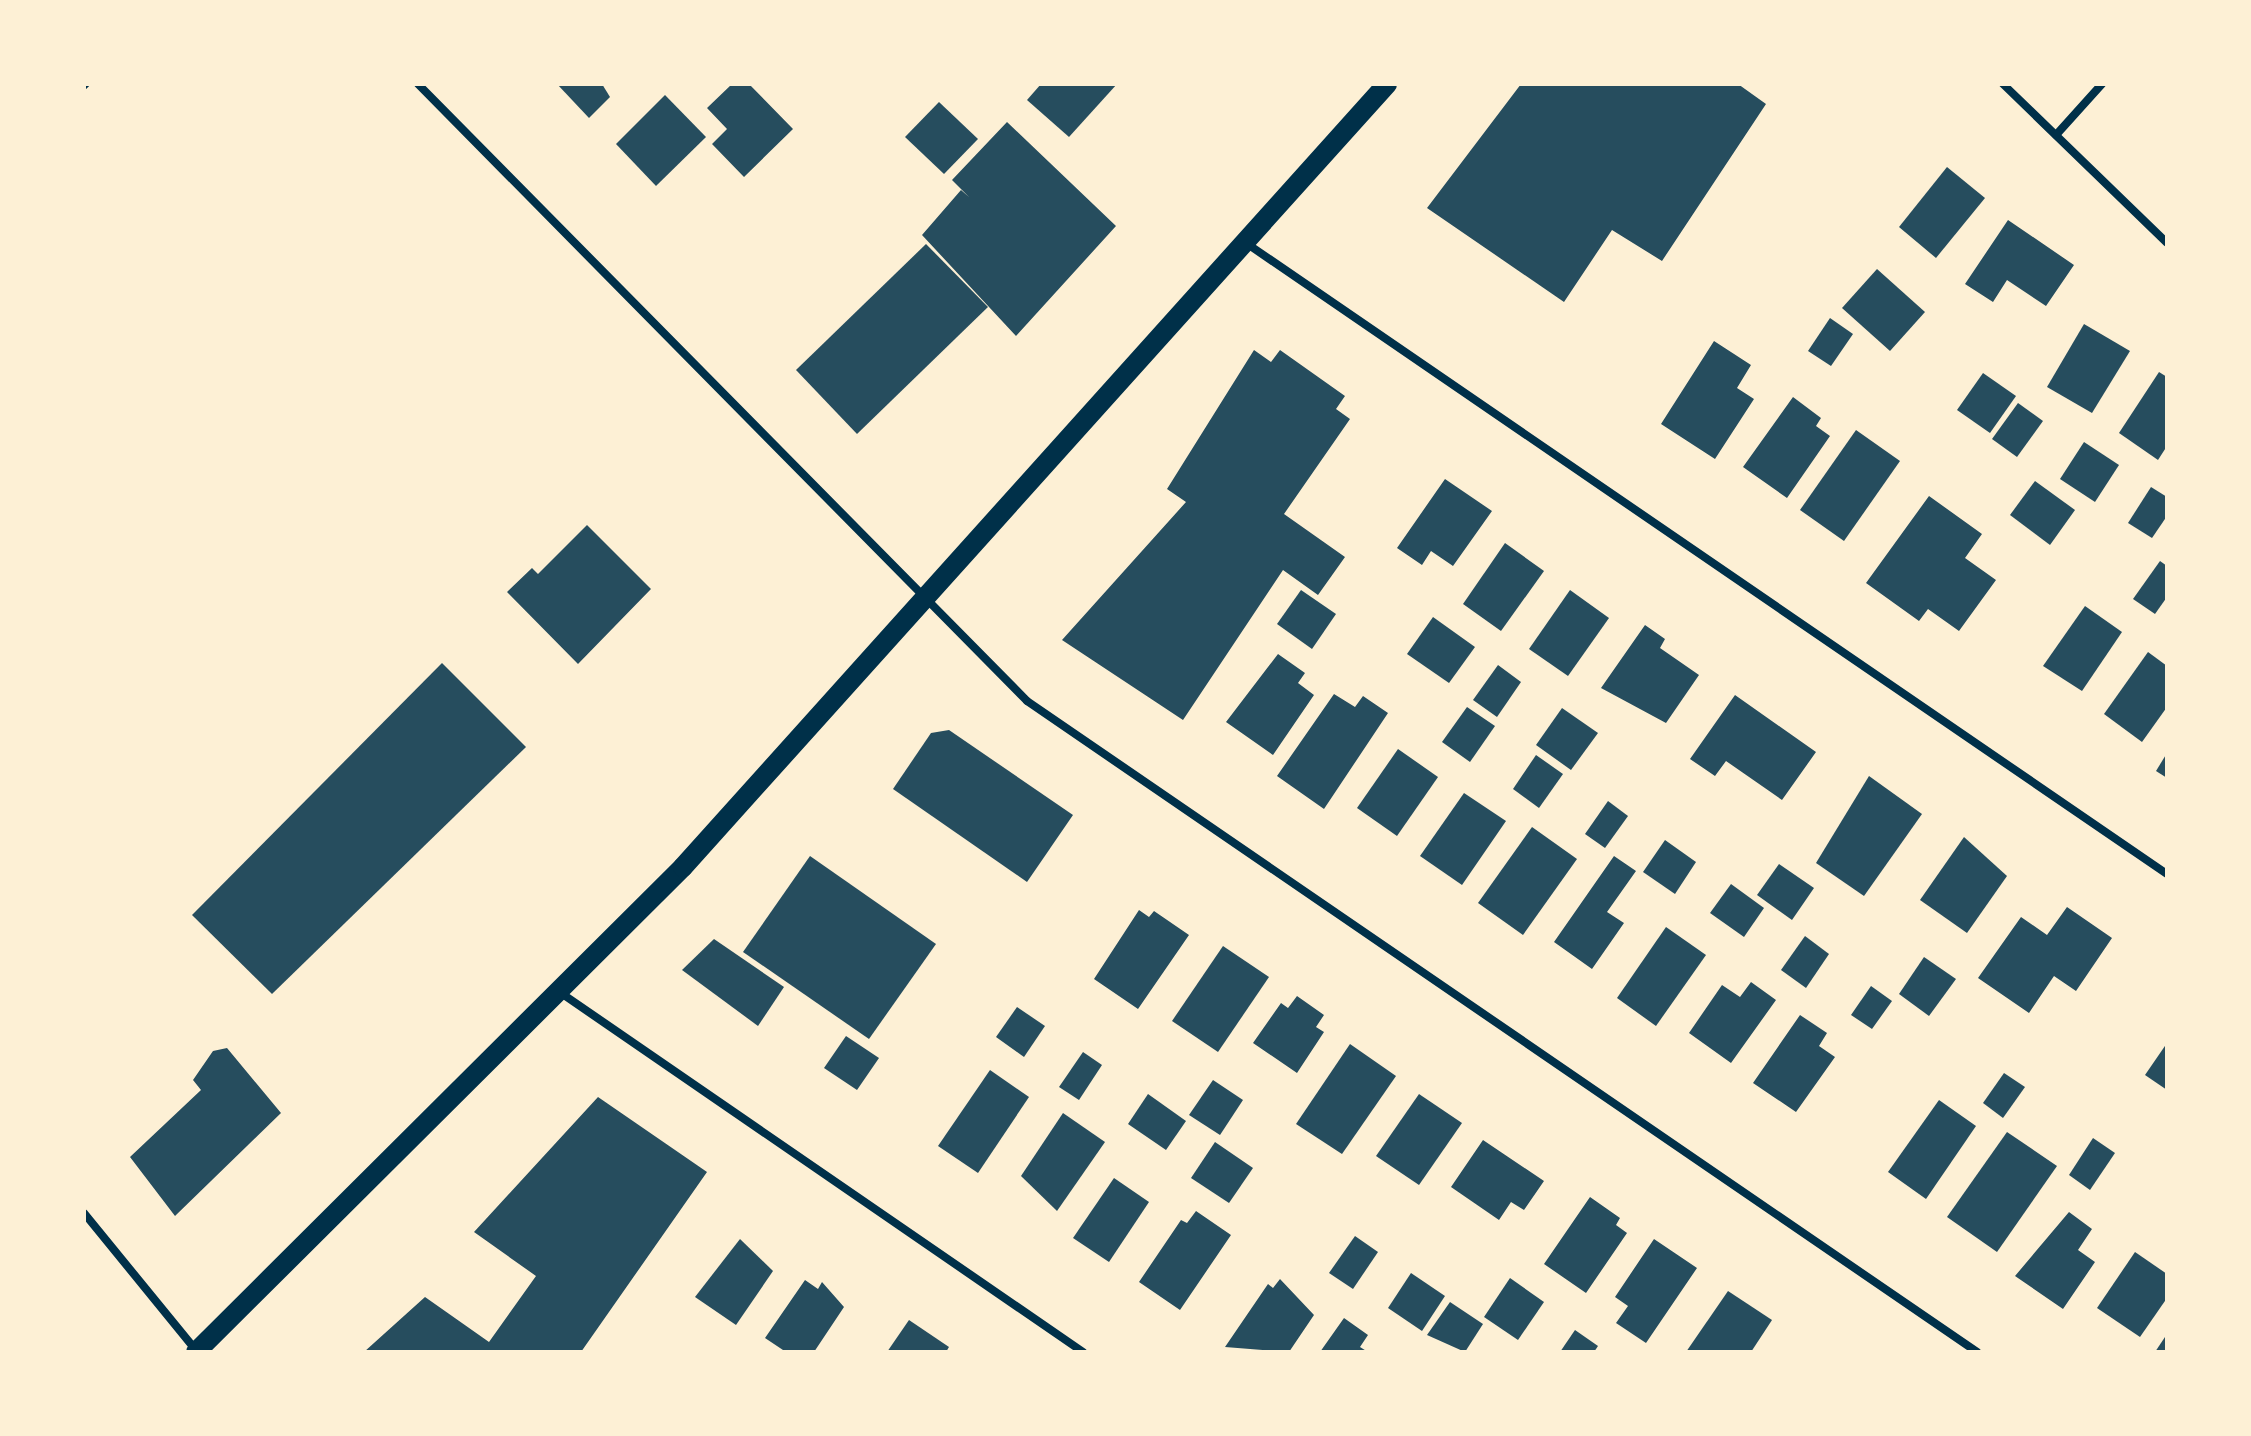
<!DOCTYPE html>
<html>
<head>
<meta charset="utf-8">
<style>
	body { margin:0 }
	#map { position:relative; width:2251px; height:1436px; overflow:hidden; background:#fdf0d5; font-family:"Libre Baskerville",serif }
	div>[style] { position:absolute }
	.building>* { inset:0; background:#264d5e }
	.service>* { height:6px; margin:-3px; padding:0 3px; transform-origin:3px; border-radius:3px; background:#003049 }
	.minor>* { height:8px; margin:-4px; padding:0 4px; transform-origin:4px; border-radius:4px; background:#003049 }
	.primary>* { height:20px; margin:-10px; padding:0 10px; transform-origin:10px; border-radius:10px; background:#003049 }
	span { translate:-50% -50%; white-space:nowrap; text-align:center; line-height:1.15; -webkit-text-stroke:8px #fdf0d5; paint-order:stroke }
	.frame { position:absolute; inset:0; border:86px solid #fdf0d5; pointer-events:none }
</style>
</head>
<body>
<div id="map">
	<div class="building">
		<i style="clip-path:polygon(557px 84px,602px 84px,610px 97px,589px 118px)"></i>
		<i style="clip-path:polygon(732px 84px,749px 84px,793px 129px,744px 177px,712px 144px,727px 129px,707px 108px)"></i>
		<i style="clip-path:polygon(1041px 84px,1117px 84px,1069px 137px,1027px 100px)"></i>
		<i style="clip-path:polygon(1521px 84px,1738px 84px,1766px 104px,1662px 261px,1612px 230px,1564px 302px,1427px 208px)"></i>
		<i style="clip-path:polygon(665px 95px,706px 137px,656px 186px,616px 144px)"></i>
		<i style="clip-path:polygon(939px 102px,978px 139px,944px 174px,905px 137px)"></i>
		<i style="clip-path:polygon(1007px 122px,1116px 226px,1016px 336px,922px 235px,961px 190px,969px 197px,952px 180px)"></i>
		<i style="clip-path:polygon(1947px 167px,1985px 198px,1936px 258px,1899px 227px)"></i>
		<i style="clip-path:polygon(2008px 220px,2074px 265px,2046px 306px,2007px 280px,1993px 302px,1965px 284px)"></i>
		<i style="clip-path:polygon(926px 244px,988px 307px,857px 434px,796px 370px)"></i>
		<i style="clip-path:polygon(1877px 269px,1925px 312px,1890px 351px,1842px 308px)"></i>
		<i style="clip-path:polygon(1830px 318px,1853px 334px,1831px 366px,1808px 351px)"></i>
		<i style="clip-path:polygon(2084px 324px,2130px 351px,2092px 413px,2047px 387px)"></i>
		<i style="clip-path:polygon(1714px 341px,1751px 365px,1737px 388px,1754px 399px,1715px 459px,1661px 424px)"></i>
		<i style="clip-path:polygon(1254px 350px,1271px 362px,1280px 350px,1345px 396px,1336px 409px,1350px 419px,1284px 514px,1345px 557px,1318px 595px,1283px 570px,1183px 720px,1062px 640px,1186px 502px,1167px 489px)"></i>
		<i style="clip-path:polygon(2159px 372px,2167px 377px,2167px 446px,2158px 460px,2119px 433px)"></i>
		<i style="clip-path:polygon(1983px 373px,2016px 396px,1990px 433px,1957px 410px)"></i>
		<i style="clip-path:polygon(1793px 397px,1821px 418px,1816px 426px,1830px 436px,1787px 498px,1743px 467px)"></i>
		<i style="clip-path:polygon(2018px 403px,2043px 421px,2017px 457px,1992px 439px)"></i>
		<i style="clip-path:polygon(1856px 430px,1900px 461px,1844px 541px,1800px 510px)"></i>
		<i style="clip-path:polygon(2084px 442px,2119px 465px,2095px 502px,2060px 479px)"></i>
		<i style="clip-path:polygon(1445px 479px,1492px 511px,1453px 566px,1431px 551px,1422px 565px,1397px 548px)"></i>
		<i style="clip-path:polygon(2035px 481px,2075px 510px,2050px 545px,2010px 515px)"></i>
		<i style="clip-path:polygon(2151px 487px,2167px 497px,2167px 516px,2152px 538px,2128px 523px)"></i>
		<i style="clip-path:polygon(1929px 496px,1982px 534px,1965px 558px,1996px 580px,1959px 631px,1928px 609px,1919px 621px,1866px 583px)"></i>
		<i style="clip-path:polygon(587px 525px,651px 589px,578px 664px,507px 592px,532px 568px,538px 574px)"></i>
		<i style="clip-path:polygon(1505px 543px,1544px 571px,1501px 631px,1463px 604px)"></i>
		<i style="clip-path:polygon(2160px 561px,2167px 566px,2167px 597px,2155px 614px,2133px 599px)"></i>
		<i style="clip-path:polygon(1301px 590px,1336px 614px,1312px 649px,1277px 624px)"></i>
		<i style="clip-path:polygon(1570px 590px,1609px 618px,1568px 676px,1529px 649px)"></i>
		<i style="clip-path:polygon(2085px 606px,2122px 632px,2082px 691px,2043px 666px)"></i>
		<i style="clip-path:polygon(1433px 617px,1475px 647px,1449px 683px,1407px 654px)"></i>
		<i style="clip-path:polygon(1645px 625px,1665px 639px,1660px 648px,1699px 675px,1666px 723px,1601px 688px)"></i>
		<i style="clip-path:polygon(2148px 652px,2167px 666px,2167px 707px,2142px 742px,2104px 714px)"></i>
		<i style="clip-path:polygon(1278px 654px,1305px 673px,1298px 683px,1314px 695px,1273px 755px,1226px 722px)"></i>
		<i style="clip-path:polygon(442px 663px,526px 747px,272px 994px,192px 915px)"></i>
		<i style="clip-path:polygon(1498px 665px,1521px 682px,1497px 717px,1473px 700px)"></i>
		<i style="clip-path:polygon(1334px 694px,1355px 707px,1363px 696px,1388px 713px,1324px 809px,1277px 776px)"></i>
		<i style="clip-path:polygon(1735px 695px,1816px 752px,1782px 800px,1726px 761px,1715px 776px,1690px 759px)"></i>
		<i style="clip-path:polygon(1467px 707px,1495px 726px,1470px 762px,1442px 742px)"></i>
		<i style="clip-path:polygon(1562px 708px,1598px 733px,1571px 770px,1536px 745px)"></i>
		<i style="clip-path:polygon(949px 730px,1073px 815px,1027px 882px,893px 789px,931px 733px)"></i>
		<i style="clip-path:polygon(1398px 749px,1438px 777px,1397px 836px,1357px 808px)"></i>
		<i style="clip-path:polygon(2167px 753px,2167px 778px,2156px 771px)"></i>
		<i style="clip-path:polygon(1536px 755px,1563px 774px,1539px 808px,1513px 789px)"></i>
		<i style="clip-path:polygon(1869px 776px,1922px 814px,1864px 896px,1816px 863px)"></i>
		<i style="clip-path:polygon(1464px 793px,1506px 821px,1462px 885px,1420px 856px)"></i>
		<i style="clip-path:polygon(1608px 801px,1628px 816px,1605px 848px,1585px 834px)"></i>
		<i style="clip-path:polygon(1532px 827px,1577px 859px,1523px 935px,1478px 903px)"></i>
		<i style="clip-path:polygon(1964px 837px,2007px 876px,1967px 933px,1920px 900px)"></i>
		<i style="clip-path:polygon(1665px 840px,1696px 862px,1675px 894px,1643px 872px)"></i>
		<i style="clip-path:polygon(810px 856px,936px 944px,869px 1039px,743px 952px)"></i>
		<i style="clip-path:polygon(1614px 856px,1636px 871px,1607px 912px,1624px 923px,1592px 969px,1554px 942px)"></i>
		<i style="clip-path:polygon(1779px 864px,1814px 888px,1792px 920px,1757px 895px)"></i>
		<i style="clip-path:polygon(1731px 884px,1764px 908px,1744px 937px,1710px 913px)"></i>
		<i style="clip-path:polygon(2067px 907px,2112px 938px,2076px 991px,2054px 976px,2029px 1013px,1978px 978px,2021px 917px,2047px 935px)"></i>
		<i style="clip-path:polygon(1139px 910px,1149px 917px,1154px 911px,1189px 935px,1138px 1009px,1094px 979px)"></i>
		<i style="clip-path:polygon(1666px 927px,1706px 955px,1656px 1026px,1617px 998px)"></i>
		<i style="clip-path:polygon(1805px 936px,1829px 954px,1806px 988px,1781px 970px)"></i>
		<i style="clip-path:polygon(714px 939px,784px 987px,758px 1026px,682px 970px)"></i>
		<i style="clip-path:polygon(1223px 946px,1269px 977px,1218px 1052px,1172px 1021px)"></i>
		<i style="clip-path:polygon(1924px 957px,1956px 979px,1929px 1016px,1899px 994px)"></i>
		<i style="clip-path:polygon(1751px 982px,1776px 1000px,1731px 1063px,1689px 1033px,1722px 985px,1740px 997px)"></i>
		<i style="clip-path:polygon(1871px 986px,1892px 1001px,1872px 1029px,1851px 1015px)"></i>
		<i style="clip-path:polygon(1297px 996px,1324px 1015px,1316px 1027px,1324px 1032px,1297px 1073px,1253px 1043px,1281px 1003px,1288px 1008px)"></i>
		<i style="clip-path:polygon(1017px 1007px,1045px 1026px,1024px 1057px,996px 1037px)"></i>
		<i style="clip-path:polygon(1800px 1015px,1827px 1033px,1819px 1046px,1835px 1057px,1796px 1112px,1753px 1083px)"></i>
		<i style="clip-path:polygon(846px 1036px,879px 1058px,857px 1090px,824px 1068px)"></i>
		<i style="clip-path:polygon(2167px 1043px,2167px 1090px,2145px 1075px)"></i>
		<i style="clip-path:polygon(1350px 1044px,1396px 1076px,1342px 1154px,1296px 1124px)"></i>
		<i style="clip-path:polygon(227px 1048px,281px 1113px,175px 1216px,130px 1157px,201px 1090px,193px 1080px,213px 1051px)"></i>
		<i style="clip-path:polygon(1083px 1052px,1102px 1065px,1079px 1100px,1059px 1087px)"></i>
		<i style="clip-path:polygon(990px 1070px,1029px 1097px,978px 1173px,938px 1146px)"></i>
		<i style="clip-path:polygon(2004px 1073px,2025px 1087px,2003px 1118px,1983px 1103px)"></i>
		<i style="clip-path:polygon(1213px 1080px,1243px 1100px,1220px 1135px,1189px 1115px)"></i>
		<i style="clip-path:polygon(1148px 1094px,1186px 1121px,1166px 1150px,1128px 1124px)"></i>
		<i style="clip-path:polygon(1419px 1094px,1462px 1123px,1419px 1185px,1376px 1156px)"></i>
		<i style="clip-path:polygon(598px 1097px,707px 1172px,581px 1352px,364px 1352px,425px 1297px,489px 1342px,536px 1276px,474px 1232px)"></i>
		<i style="clip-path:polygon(1939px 1100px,1976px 1126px,1926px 1199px,1888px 1172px)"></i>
		<i style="clip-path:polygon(1063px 1113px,1105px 1142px,1057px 1211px,1021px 1176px)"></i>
		<i style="clip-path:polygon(2007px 1132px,2057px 1166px,1997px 1252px,1947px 1217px)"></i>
		<i style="clip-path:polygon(2093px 1138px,2115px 1153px,2090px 1190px,2069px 1175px)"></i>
		<i style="clip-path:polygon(1483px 1140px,1544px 1181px,1524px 1210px,1511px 1202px,1499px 1220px,1451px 1187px)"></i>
		<i style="clip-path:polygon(1215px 1142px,1253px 1168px,1229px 1203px,1191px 1178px)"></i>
		<i style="clip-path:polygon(1114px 1178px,1149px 1202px,1109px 1262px,1073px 1238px)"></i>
		<i style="clip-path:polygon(1590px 1197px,1620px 1218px,1616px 1225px,1627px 1233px,1586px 1293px,1544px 1264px)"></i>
		<i style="clip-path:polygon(1196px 1211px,1231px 1235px,1180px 1310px,1139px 1282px,1181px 1220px,1187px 1223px)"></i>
		<i style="clip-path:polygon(2069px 1212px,2092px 1229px,2078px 1250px,2095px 1262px,2063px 1309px,2015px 1276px)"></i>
		<i style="clip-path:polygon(1355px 1236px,1378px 1252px,1353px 1289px,1329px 1273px)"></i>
		<i style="clip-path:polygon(740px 1239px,773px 1271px,736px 1325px,695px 1297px)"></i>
		<i style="clip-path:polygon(1654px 1239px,1697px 1268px,1646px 1343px,1616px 1323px,1628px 1306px,1615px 1297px)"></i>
		<i style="clip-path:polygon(2135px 1252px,2167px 1274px,2167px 1298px,2140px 1337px,2097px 1308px)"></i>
		<i style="clip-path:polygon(1411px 1273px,1445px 1296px,1422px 1331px,1388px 1308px)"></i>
		<i style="clip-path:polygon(1510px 1278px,1544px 1302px,1518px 1340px,1484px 1317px)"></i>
		<i style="clip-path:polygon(1280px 1279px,1314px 1315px,1289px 1352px,1225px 1347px,1268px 1284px,1273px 1288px)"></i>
		<i style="clip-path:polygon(805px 1280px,818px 1289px,822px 1282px,844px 1307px,814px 1352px,786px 1352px,765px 1338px)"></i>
		<i style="clip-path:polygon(1728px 1291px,1772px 1320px,1751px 1352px,1686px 1352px)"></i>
		<i style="clip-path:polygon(1450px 1302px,1483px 1324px,1465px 1352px,1427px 1335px)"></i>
		<i style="clip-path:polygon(1344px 1318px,1368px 1335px,1360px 1347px,1368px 1352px,1320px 1352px)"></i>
		<i style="clip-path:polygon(909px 1320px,949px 1347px,946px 1352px,887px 1352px)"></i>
		<i style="clip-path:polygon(1575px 1330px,1598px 1346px,1594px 1352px,1560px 1352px)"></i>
		<i style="clip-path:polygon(2167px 1334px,2167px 1352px,2155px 1352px)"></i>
	</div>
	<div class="service">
		<i style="left:84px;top:87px;width:4px;rotate:-45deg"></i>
	</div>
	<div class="minor">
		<i style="left:418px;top:84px;width:867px;rotate:45.37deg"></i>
		<i style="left:1027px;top:701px;width:1152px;rotate:34.42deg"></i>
		<i style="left:2003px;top:84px;width:228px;rotate:44.1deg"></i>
		<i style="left:2056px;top:135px;width:69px;rotate:-48deg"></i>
		<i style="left:1246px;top:243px;width:1116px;rotate:34.42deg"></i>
		<i style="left:561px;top:993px;width:634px;rotate:34.52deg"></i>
		<i style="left:84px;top:1213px;width:176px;rotate:50.8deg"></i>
	</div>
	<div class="primary">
		<i style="left:196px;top:1352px;width:687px;rotate:-44.88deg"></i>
		<i style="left:683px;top:867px;width:1053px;rotate:-48.04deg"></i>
	</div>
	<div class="frame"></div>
</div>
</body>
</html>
